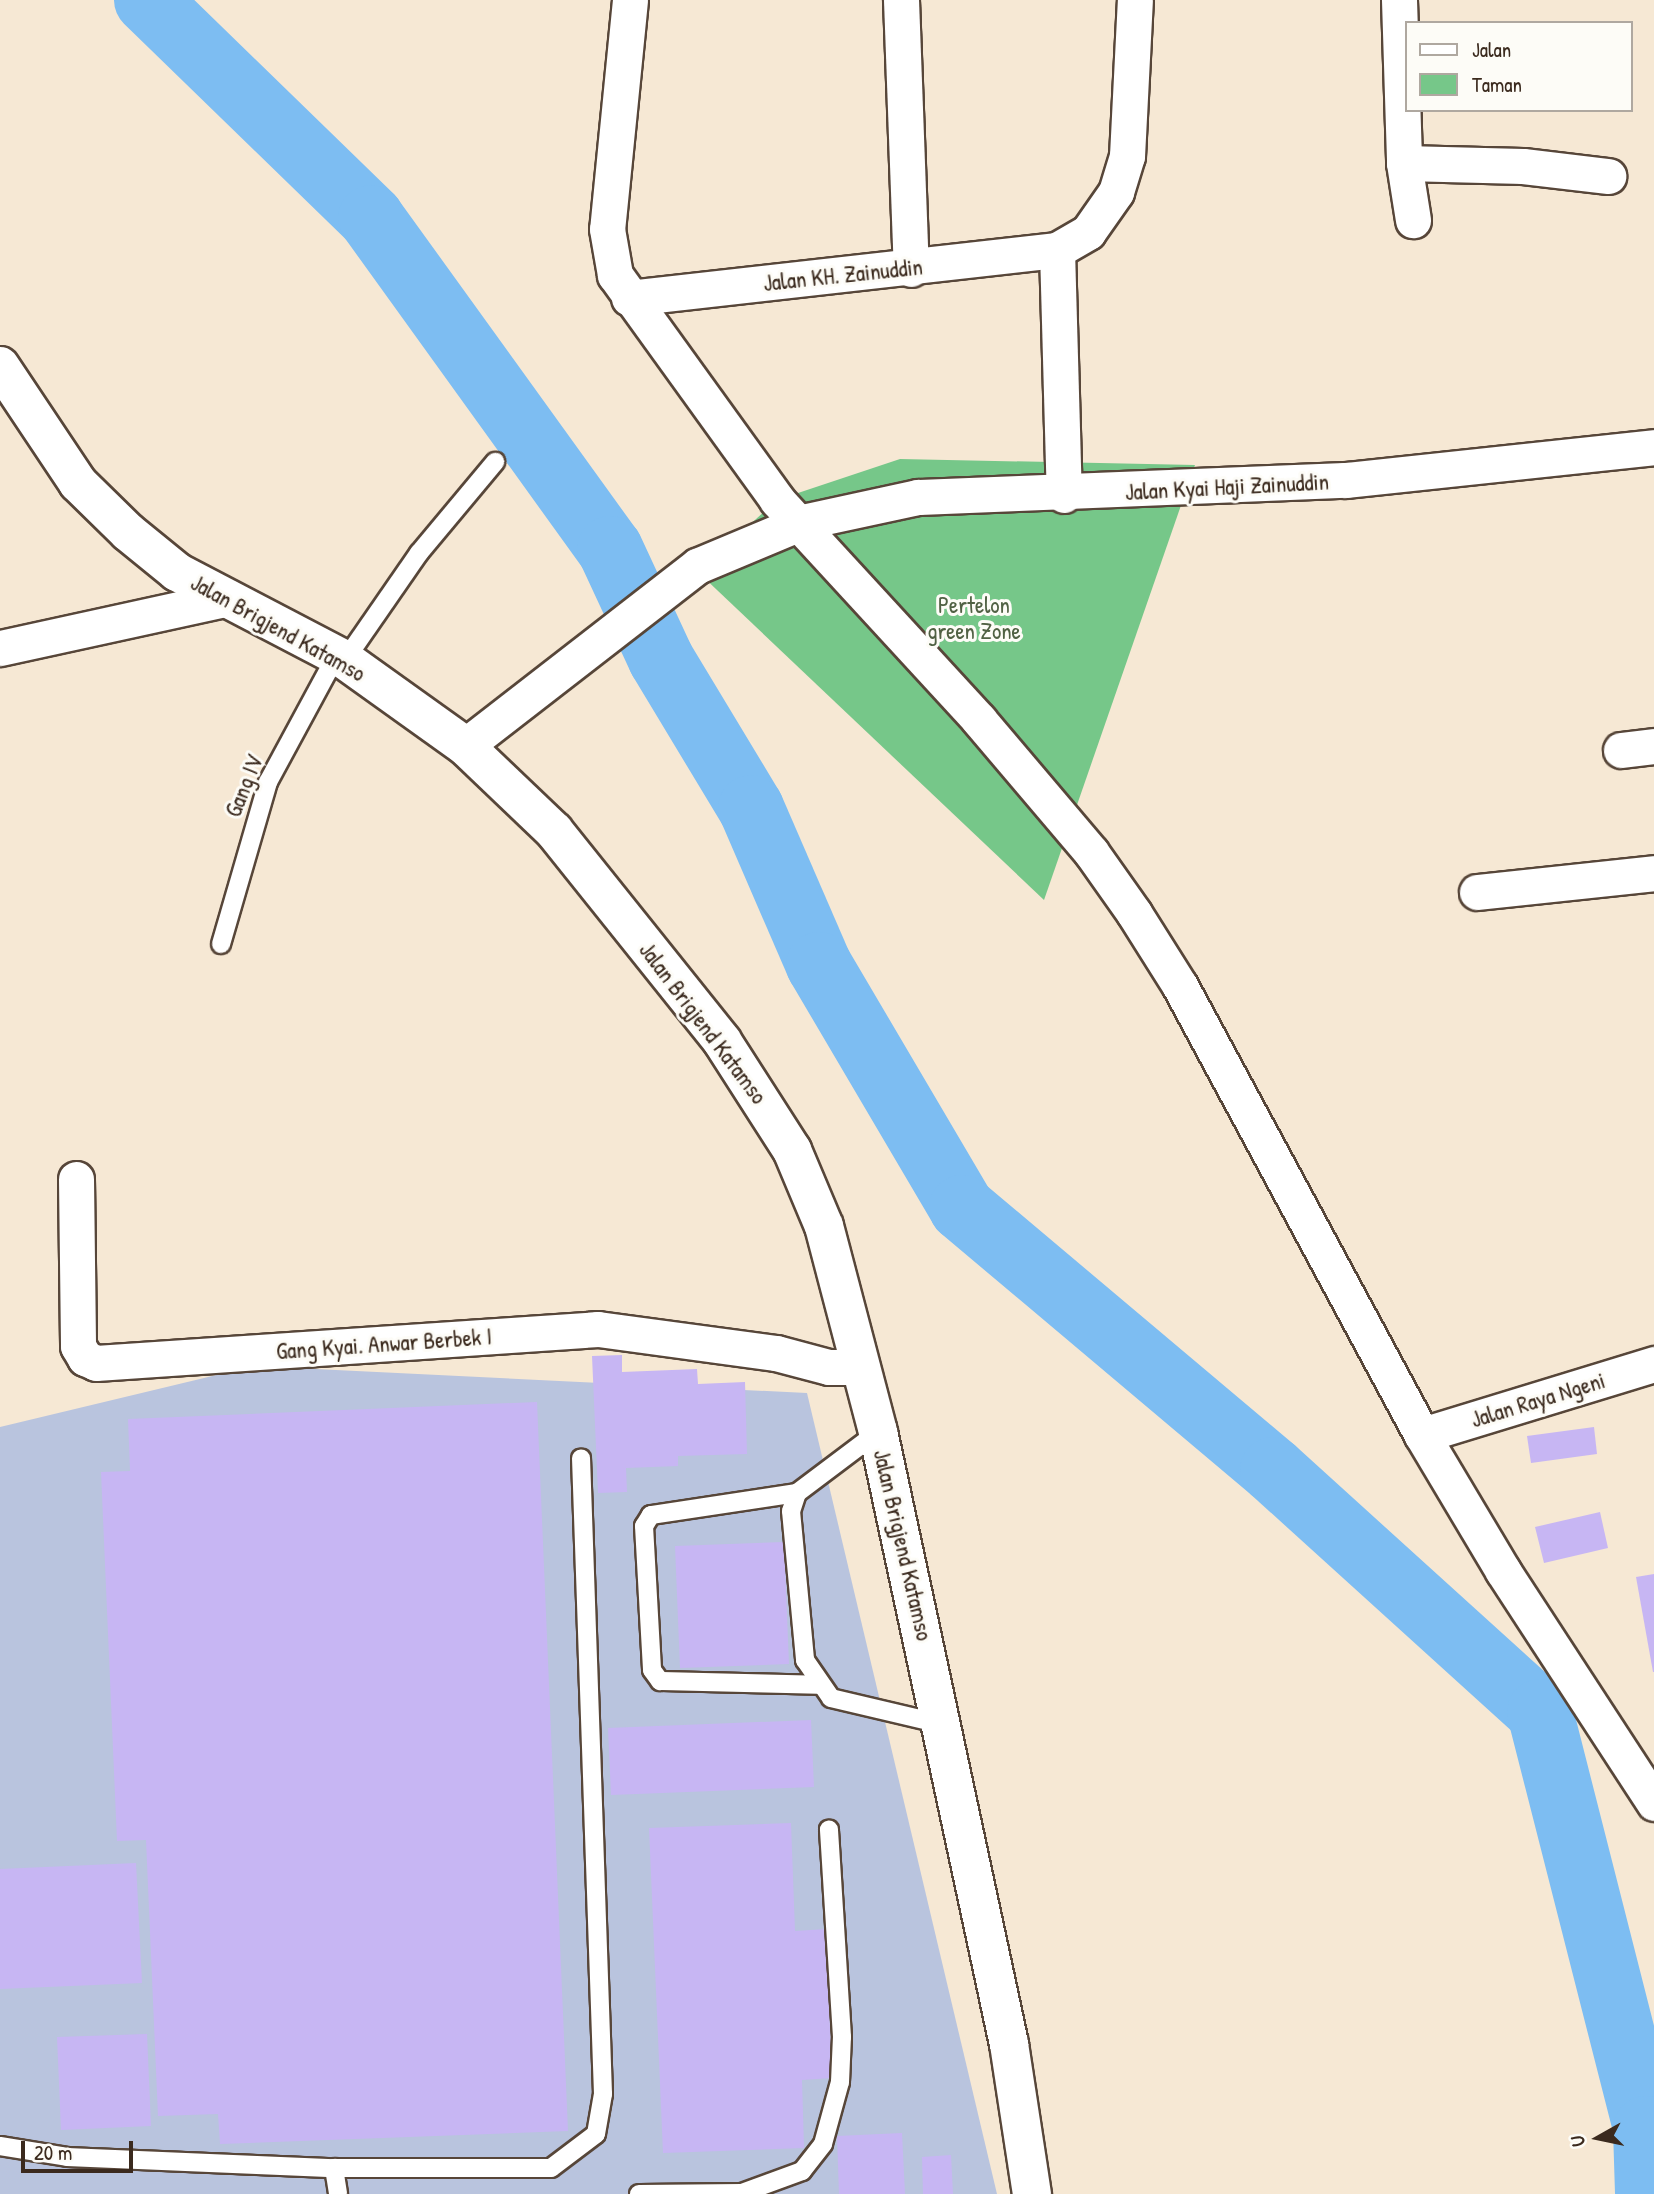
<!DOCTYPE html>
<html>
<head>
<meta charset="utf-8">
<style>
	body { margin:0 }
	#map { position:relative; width:1654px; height:2194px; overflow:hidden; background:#f6e8d4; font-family:"Patrick Hand",sans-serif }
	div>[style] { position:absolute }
	.industrial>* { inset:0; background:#b9c4de }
	.green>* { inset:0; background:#76c789 }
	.river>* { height:66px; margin:-33px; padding:0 33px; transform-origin:33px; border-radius:33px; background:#7dbdf2 }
	.building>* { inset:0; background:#c7b6f3 }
	.roads { filter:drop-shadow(2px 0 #574639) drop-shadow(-2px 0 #574639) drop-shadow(0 2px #574639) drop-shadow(0 -2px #574639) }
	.lane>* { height:18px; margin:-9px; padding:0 9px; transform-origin:9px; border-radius:9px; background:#fff }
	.street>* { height:35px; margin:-17.5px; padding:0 17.5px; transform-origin:17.5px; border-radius:17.5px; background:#fff }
	.secondary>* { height:38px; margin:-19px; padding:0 19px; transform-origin:19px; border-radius:19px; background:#fff }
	span { translate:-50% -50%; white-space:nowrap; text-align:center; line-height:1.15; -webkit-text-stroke:6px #fdfcf7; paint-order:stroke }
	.street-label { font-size:23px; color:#3b2a1e }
	.park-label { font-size:23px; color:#506143 }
	.legend { position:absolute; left:1405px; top:21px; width:228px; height:91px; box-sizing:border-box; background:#fdfcf7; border:2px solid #afa8a0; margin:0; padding:9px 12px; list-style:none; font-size:21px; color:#3b2a1e }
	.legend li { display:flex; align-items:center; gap:14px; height:35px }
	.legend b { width:35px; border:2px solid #afa8a0 }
	.north { position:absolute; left:1563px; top:2103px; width:70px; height:70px; -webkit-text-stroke:5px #fdfcf7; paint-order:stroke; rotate:261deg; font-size:19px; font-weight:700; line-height:28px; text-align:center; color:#3b2a1e }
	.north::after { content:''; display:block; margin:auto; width:24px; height:32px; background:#3b2a1e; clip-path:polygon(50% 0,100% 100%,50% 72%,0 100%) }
	.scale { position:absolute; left:21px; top:2141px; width:112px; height:32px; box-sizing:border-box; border:4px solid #3b2a1e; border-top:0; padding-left:9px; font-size:21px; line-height:24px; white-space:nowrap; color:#3b2a1e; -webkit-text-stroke:5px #fdfcf7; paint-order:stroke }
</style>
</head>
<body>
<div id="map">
	<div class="industrial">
		<i style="clip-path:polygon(254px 1366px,807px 1393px,997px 2194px,0 2194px,0 1427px)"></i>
	</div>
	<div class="green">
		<i style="clip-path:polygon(900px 459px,1195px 465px,1044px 900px,698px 572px,777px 500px)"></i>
	</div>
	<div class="river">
		<i style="left:147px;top:0;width:313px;rotate:44.2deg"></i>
		<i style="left:371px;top:218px;width:408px;rotate:54.2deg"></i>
		<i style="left:610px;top:549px;width:121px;rotate:65.1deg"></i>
		<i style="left:661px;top:659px;width:174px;rotate:58.9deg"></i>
		<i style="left:751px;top:808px;width:171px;rotate:66.6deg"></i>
		<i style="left:819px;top:965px;width:282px;rotate:59.5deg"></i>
		<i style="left:962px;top:1208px;width:407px;rotate:40.1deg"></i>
		<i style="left:1273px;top:1470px;width:360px;rotate:42.2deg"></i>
		<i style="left:1540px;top:1712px;width:430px;rotate:75.7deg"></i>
		<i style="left:1646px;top:2129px;width:65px;rotate:88.2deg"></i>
	</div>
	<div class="building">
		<i style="clip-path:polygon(622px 1355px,622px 1372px,697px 1369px,698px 1384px,745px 1382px,747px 1454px,678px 1456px,678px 1466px,626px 1468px,627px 1492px,598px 1493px,592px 1356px)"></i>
		<i style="clip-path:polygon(537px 1402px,568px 2131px,220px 2144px,218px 2114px,158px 2116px,146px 1840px,117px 1841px,101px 1472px,130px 1471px,128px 1419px)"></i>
		<i style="clip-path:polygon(1594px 1427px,1597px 1454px,1531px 1463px,1527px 1436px)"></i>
		<i style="clip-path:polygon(1600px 1512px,1608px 1548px,1544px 1563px,1535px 1527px)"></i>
		<i style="clip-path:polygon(784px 1542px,789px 1664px,680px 1668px,675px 1546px)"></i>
		<i style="clip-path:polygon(1654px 1574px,1654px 1672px,1653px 1672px,1636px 1577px)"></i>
		<i style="clip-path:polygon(811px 1720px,814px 1787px,611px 1795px,608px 1728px)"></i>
		<i style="clip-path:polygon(791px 1823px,795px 1931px,826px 1929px,832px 2078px,802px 2080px,804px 2148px,663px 2153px,649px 1828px)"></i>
		<i style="clip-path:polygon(136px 1863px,142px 1983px,0 1989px,0 1869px)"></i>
		<i style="clip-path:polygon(147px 2034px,151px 2126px,61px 2130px,57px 2037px)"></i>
		<i style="clip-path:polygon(902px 2133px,905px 2194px,839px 2194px,837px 2136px)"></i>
		<i style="clip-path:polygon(951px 2155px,953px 2194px,923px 2194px,922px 2157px)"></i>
	</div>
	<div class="roads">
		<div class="lane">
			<i style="left:345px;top:660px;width:130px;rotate:-55.3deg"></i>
			<i style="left:419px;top:553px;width:119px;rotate:-50.1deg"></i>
			<i style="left:221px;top:944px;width:169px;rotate:-73.8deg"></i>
			<i style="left:268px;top:782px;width:143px;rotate:-61.6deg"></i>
			<i style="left:878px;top:1432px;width:101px;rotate:143deg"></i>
			<i style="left:797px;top:1493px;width:19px;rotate:108deg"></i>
			<i style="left:791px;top:1511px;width:150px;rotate:84.6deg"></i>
			<i style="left:805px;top:1660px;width:46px;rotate:55.6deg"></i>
			<i style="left:831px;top:1698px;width:113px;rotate:13.3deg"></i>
			<i style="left:797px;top:1493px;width:148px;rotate:171.4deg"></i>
			<i style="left:651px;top:1515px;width:13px;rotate:122deg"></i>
			<i style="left:644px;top:1526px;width:144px;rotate:86.8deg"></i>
			<i style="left:652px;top:1670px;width:14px;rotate:54deg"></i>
			<i style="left:660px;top:1681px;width:159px;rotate:1.4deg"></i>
			<i style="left:0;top:2146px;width:68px;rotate:9.3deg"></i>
			<i style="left:67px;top:2157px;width:267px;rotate:2.4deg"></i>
			<i style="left:334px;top:2168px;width:217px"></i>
			<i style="left:551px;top:2168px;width:56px;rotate:-37.1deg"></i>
			<i style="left:596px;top:2134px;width:41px;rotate:-80.1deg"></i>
			<i style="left:603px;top:2094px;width:636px;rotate:-91.98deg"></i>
			<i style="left:334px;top:2168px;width:26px;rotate:81deg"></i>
			<i style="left:639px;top:2194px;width:103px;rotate:-0.6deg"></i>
			<i style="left:742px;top:2193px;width:64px;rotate:-20.1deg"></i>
			<i style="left:802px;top:2171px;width:34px;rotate:-52deg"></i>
			<i style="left:823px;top:2144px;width:64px;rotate:-74.7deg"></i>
			<i style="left:840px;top:2082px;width:45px;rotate:-87.5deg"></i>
			<i style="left:842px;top:2037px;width:208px;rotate:-93.6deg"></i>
		</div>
		<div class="street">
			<i style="left:630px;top:0;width:230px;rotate:95.7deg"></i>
			<i style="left:607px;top:229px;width:47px;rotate:80.1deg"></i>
			<i style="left:615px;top:275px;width:277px;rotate:54.2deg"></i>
			<i style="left:777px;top:500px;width:299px;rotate:47.4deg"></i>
			<i style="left:979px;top:720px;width:173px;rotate:49.7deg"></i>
			<i style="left:1091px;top:852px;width:75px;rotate:54.8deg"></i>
			<i style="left:1134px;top:913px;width:86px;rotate:57.8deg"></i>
			<i style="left:1180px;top:986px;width:510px;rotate:61.68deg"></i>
			<i style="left:1422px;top:1435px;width:158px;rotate:59.2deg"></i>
			<i style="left:1503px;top:1571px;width:277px;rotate:56.9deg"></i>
			<i style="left:901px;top:0;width:269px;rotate:87.9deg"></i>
			<i style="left:1399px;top:0;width:163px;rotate:88.2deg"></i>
			<i style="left:1404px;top:163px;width:58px;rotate:81deg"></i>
			<i style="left:1404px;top:163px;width:119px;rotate:1.4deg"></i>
			<i style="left:1523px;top:166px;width:86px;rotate:6.7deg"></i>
			<i style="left:1057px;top:250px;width:245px;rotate:88.4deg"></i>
			<i style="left:629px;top:298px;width:431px;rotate:-6.4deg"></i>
			<i style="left:1057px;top:250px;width:36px;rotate:-30deg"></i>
			<i style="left:1088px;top:232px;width:49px;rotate:-55deg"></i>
			<i style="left:1116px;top:192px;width:38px;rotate:-73deg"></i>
			<i style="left:1127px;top:156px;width:156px;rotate:-87.1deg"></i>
			<i style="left:0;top:648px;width:234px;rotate:-12.3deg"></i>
			<i style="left:465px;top:746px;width:294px;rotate:-37.8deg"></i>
			<i style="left:697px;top:566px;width:114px;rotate:-22.7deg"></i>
			<i style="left:802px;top:522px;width:119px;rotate:-12.2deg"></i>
			<i style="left:918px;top:497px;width:428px;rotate:-2.3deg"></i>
			<i style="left:1346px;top:480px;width:310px;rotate:-6.1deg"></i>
			<i style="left:1621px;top:750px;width:33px;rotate:-7deg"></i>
			<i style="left:1477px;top:892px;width:178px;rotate:-6.1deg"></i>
			<i style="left:76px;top:1179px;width:167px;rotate:89.3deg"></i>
			<i style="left:78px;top:1346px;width:14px;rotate:60deg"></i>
			<i style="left:85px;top:1358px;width:12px;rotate:24deg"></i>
			<i style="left:96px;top:1363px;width:503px;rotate:-3.87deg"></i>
			<i style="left:598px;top:1329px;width:180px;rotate:7.7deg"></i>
			<i style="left:776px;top:1353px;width:55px;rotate:14.8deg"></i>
			<i style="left:829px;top:1367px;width:32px"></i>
			<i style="left:1422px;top:1435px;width:243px;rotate:-17deg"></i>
		</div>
		<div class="secondary">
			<i style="left:0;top:366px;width:141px;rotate:56.3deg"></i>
			<i style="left:78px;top:483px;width:70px;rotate:44.4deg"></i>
			<i style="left:128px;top:532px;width:63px;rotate:39.2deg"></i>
			<i style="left:177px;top:572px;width:190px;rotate:27.6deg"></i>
			<i style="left:345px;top:660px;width:148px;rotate:35.6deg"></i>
			<i style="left:465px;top:746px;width:123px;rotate:43.7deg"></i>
			<i style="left:554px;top:831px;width:269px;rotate:51.3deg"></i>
			<i style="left:722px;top:1041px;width:130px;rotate:57.3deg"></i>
			<i style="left:792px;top:1150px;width:82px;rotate:67.2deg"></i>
			<i style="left:824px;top:1226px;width:213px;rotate:75.3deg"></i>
			<i style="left:878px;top:1432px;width:626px;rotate:77.92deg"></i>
			<i style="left:1009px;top:2044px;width:152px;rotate:81.3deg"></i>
		</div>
	</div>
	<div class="street-label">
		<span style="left:843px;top:275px;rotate:-6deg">Jalan KH. Zainuddin</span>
		<span style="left:1227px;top:487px;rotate:-3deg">Jalan Kyai Haji Zainuddin</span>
		<span style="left:278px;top:628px;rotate:29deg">Jalan Brigjend Katamso</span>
		<span style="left:244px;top:786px;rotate:-68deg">Gang IV</span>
		<span style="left:703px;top:1023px;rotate:53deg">Jalan Brigjend Katamso</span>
		<span style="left:384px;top:1344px;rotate:-4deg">Gang Kyai. Anwar Berbek I</span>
		<span style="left:1538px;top:1400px;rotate:-17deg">Jalan Raya Ngeni</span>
		<span style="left:903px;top:1545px;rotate:77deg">Jalan Brigjend Katamso</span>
	</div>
	<div class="park-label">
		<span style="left:974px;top:618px">Pertelon<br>green Zone</span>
	</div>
	<ul class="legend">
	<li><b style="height:9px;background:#fff"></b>Jalan</li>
	<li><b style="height:19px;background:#76c789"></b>Taman</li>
	</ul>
	<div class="north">U</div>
	<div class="scale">20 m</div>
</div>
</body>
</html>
